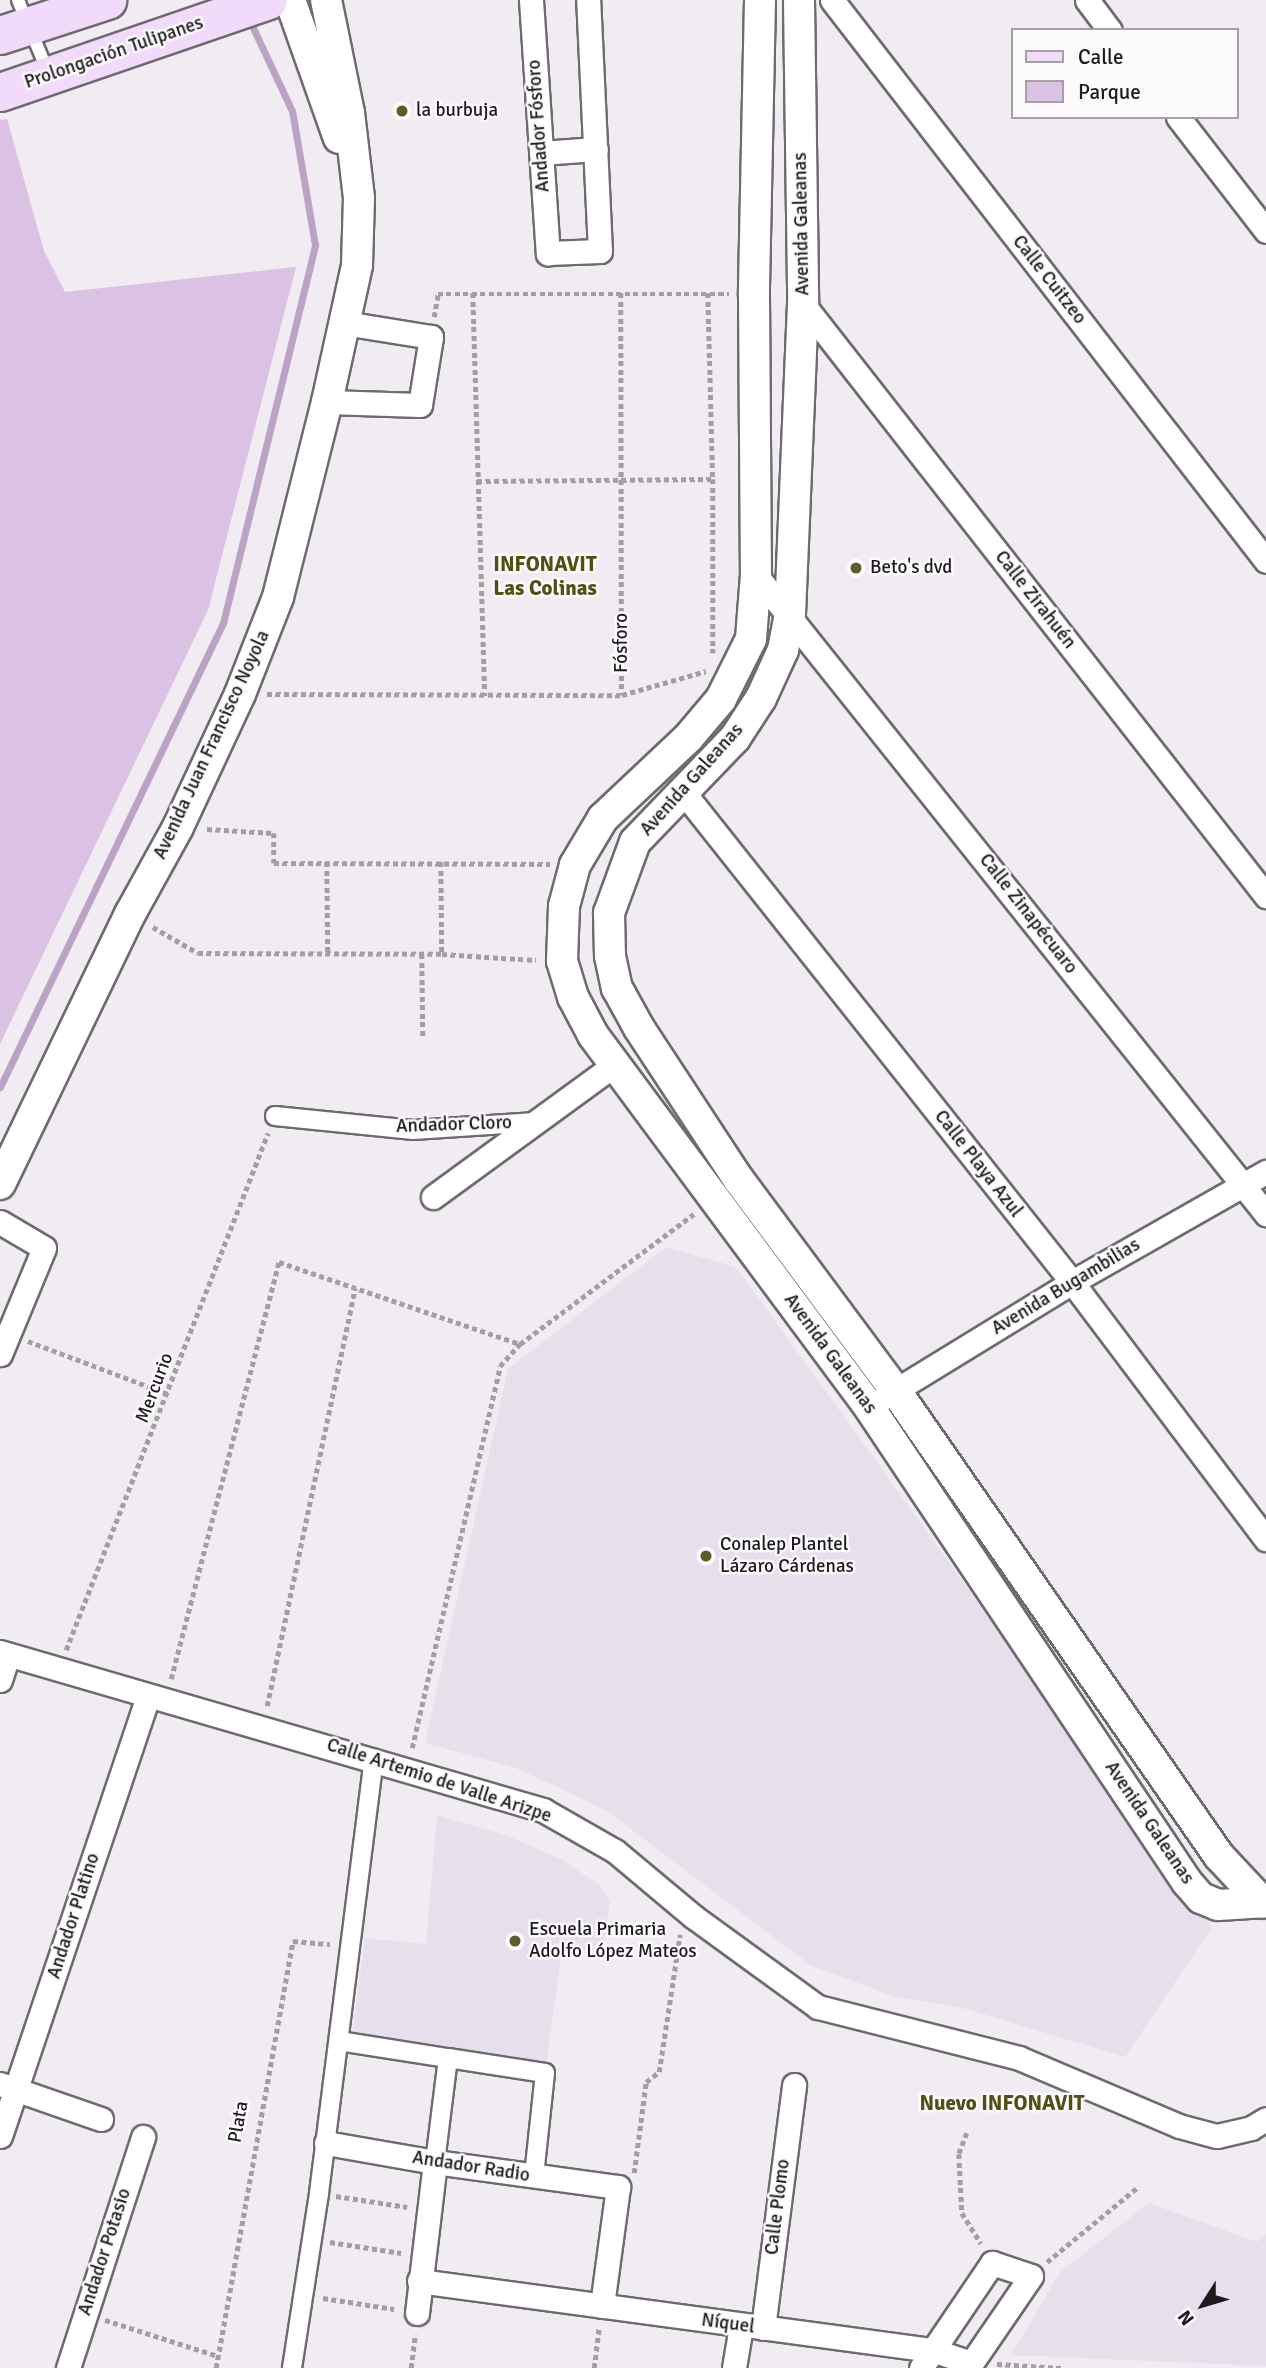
<!DOCTYPE html>
<html>
<head>
<meta charset="utf-8">
<style>
	body { margin:0 }
	#map { position:relative; width:1266px; height:2368px; overflow:hidden; background:#f0ecf1; font-family:Signika,sans-serif }
	div>[style] { position:absolute }
	.built>* { inset:0; background:#e7dfeb }
	.green>* { inset:0; background:#dbc1e4 }
	.stream>* { height:7px; margin:-3.5px; padding:0 3.5px; transform-origin:3.5px; border-radius:3.5px; background:#bca3c5 }
	.path>* { height:4.5px; margin-top:-2.25px; transform-origin:0; background:repeating-linear-gradient(90deg,#a29fa3 0 5px,transparent 0 8.5px) }
	.roads { filter:drop-shadow(2px 0 #6e6b70) drop-shadow(-2px 0 #6e6b70) drop-shadow(0 2px #6e6b70) drop-shadow(0 -2px #6e6b70) }
	.service>* { height:12px; margin:-6px; padding:0 6px; transform-origin:6px; border-radius:6px; background:#fff }
	.pedestrian>* { height:18px; margin:-9px; padding:0 9px; transform-origin:9px; border-radius:9px; background:#fff }
	.minor>* { height:23px; margin:-11.5px; padding:0 11.5px; transform-origin:11.5px; border-radius:11.5px; background:#fff }
	.tertiary>* { height:30px; margin:-15px; padding:0 15px; transform-origin:15px; border-radius:15px; background:#fff }
	.primary>* { height:37px; margin:-18.5px; padding:0 18.5px; transform-origin:18.5px; border-radius:18.5px; background:#f2dafb }
	.dots>* { width:19px; height:19px; translate:-50% -50%; box-sizing:border-box; border:4px solid #fdfafe; border-radius:50% }
	span { translate:-50% -50%; white-space:nowrap; text-align:center; line-height:1.15; -webkit-text-stroke:5px #fdfafe; paint-order:stroke }
	.street-label { font-size:19px; color:#1d1b1d }
	.poi-label { font-size:19px; color:#1d1b1d }
	.left { translate:0 -50%; text-align:left }
	.neighbourhood-label { font-size:21px; color:#524f12; font-weight:700 }
	.legend { position:absolute; left:1011px; top:28px; width:228px; height:91px; box-sizing:border-box; background:#fdfafe; border:2px solid #a3a1a4; margin:0; padding:9px 12px; list-style:none; font-size:21px; color:#1d1b1d }
	.legend li { display:flex; align-items:center; gap:14px; height:35px }
	.legend b { width:35px; border:2px solid #a3a1a4 }
	.north { position:absolute; left:1168px; top:2270px; width:70px; height:70px; -webkit-text-stroke:5px #fdfafe; paint-order:stroke; rotate:233deg; font-size:19px; font-weight:700; line-height:28px; text-align:center; color:#1d1b1d }
	.north::after { content:''; display:block; margin:auto; width:24px; height:32px; background:#1d1b1d; clip-path:polygon(50% 0,100% 100%,50% 72%,0 100%) }
</style>
</head>
<body>
<div id="map">
	<div class="built">
		<i style="clip-path:polygon(666px 1247px,736px 1267px,1212px 1927px,1125px 2057px,967px 2009px,893px 1996px,810px 1965px,606px 1810px,516px 1768px,425px 1743px,508px 1369px)"></i>
		<i style="clip-path:polygon(437px 1815px,508px 1836px,561px 1859px,598px 1884px,610px 1900px,603px 1952px,562px 1949px,546px 2066px,352px 2036px,365px 1938px,426px 1944px)"></i>
		<i style="clip-path:polygon(1149px 2203px,1257px 2242px,1266px 2234px,1266px 2366px,1011px 2355px,1060px 2272px)"></i>
	</div>
	<div class="green">
		<i style="clip-path:polygon(7px 119px,44px 251px,65px 292px,296px 267px,208px 610px,0 1044px,0 120px)"></i>
	</div>
	<div class="stream">
		<i style="left:0;top:1087px;width:515px;rotate:-64.33deg"></i>
		<i style="left:223px;top:623px;width:389px;rotate:-76.3deg"></i>
		<i style="left:315px;top:245px;width:136px;rotate:-99.7deg"></i>
		<i style="left:292px;top:111px;width:104px;rotate:-115.1deg"></i>
	</div>
	<div class="path">
		<i style="left:473px;top:293px;width:403px;rotate:88.3deg"></i>
		<i style="left:621px;top:293px;width:402px;rotate:89.9deg"></i>
		<i style="left:708px;top:293px;width:186px;rotate:88.5deg"></i>
		<i style="left:713px;top:479px;width:174px;rotate:90deg"></i>
		<i style="left:434px;top:317px;width:23px;rotate:-80deg"></i>
		<i style="left:438px;top:294px;width:291px"></i>
		<i style="left:477px;top:481px;width:236px;rotate:-0.5deg"></i>
		<i style="left:267px;top:694px;width:355px;rotate:0.2deg"></i>
		<i style="left:622px;top:695px;width:87px;rotate:-15.9deg"></i>
		<i style="left:207px;top:829px;width:67px;rotate:3.4deg"></i>
		<i style="left:274px;top:833px;width:30px;rotate:90deg"></i>
		<i style="left:274px;top:863px;width:276px;rotate:0.2deg"></i>
		<i style="left:327px;top:862px;width:91px;rotate:89.4deg"></i>
		<i style="left:441px;top:862px;width:92px;rotate:89.4deg"></i>
		<i style="left:153px;top:927px;width:52px;rotate:30deg"></i>
		<i style="left:198px;top:953px;width:244px;rotate:0.2deg"></i>
		<i style="left:442px;top:954px;width:94px;rotate:3.7deg"></i>
		<i style="left:422px;top:954px;width:84px;rotate:89.3deg"></i>
		<i style="left:28px;top:1341px;width:150px;rotate:20.7deg"></i>
		<i style="left:66px;top:1650px;width:555px;rotate:-68.66deg"></i>
		<i style="left:171px;top:1679px;width:431px;rotate:-75.5deg"></i>
		<i style="left:279px;top:1262px;width:255px;rotate:18.8deg"></i>
		<i style="left:267px;top:1706px;width:427px;rotate:-78.1deg"></i>
		<i style="left:412px;top:1748px;width:392px;rotate:-77deg"></i>
		<i style="left:500px;top:1366px;width:30px;rotate:-48deg"></i>
		<i style="left:520px;top:1344px;width:217px;rotate:-36.8deg"></i>
		<i style="left:967px;top:2133px;width:22px;rotate:111deg"></i>
		<i style="left:959px;top:2154px;width:59px;rotate:87.1deg"></i>
		<i style="left:962px;top:2213px;width:36px;rotate:58deg"></i>
		<i style="left:634px;top:2173px;width:92px;rotate:-82.5deg"></i>
		<i style="left:646px;top:2082px;width:16px;rotate:-38deg"></i>
		<i style="left:659px;top:2072px;width:139px;rotate:-81.3deg"></i>
		<i style="left:336px;top:2196px;width:72px;rotate:8.8deg"></i>
		<i style="left:330px;top:2242px;width:72px;rotate:8.8deg"></i>
		<i style="left:1047px;top:2262px;width:118px;rotate:-39.5deg"></i>
		<i style="left:323px;top:2298px;width:72px;rotate:8.8deg"></i>
		<i style="left:105px;top:2320px;width:119px;rotate:17.7deg"></i>
		<i style="left:997px;top:2364px;width:64px;rotate:3.6deg"></i>
		<i style="left:216px;top:2368px;width:434px;rotate:-79.8deg"></i>
		<i style="left:293px;top:1941px;width:37px;rotate:5deg"></i>
		<i style="left:411px;top:2368px;width:34px;rotate:-83deg"></i>
		<i style="left:594px;top:2368px;width:41px;rotate:-83deg"></i>
	</div>
	<div class="roads">
		<div class="service">
			<i style="left:18px;top:0;width:78px;rotate:67.4deg"></i>
		</div>
		<div class="pedestrian">
			<i style="left:275px;top:1116px;width:139px;rotate:5.8deg"></i>
			<i style="left:413px;top:1130px;width:123px;rotate:-3.7deg"></i>
			<i style="left:339px;top:2041px;width:110px;rotate:8.9deg"></i>
			<i style="left:448px;top:2058px;width:105px;rotate:97.1deg"></i>
			<i style="left:448px;top:2058px;width:98px;rotate:8.8deg"></i>
			<i style="left:545px;top:2073px;width:104px;rotate:96.1deg"></i>
			<i style="left:292px;top:2368px;width:177px;rotate:-81.2deg"></i>
			<i style="left:319px;top:2193px;width:438px;rotate:-82.8deg"></i>
		</div>
		<div class="minor">
			<i style="left:531px;top:0;width:254px;rotate:86.2deg"></i>
			<i style="left:548px;top:253px;width:52px;rotate:-2.2deg"></i>
			<i style="left:600px;top:251px;width:251px;rotate:-92.7deg"></i>
			<i style="left:832px;top:0;width:709px;rotate:52.27deg"></i>
			<i style="left:1087px;top:0;width:38px;rotate:53deg"></i>
			<i style="left:1178px;top:117px;width:144px;rotate:52.3deg"></i>
			<i style="left:541px;top:153px;width:55px;rotate:-4.2deg"></i>
			<i style="left:803px;top:304px;width:752px;rotate:51.97deg"></i>
			<i style="left:327px;top:402px;width:93px;rotate:1.8deg"></i>
			<i style="left:420px;top:405px;width:69px;rotate:-80.8deg"></i>
			<i style="left:431px;top:337px;width:87px;rotate:-170.8deg"></i>
			<i style="left:756px;top:575px;width:818px;rotate:51.41deg"></i>
			<i style="left:684px;top:793px;width:624px;rotate:51.57deg"></i>
			<i style="left:1072px;top:1282px;width:322px;rotate:53deg"></i>
			<i style="left:433px;top:1197px;width:224px;rotate:-36.1deg"></i>
			<i style="left:0;top:1222px;width:51px;rotate:30.6deg"></i>
			<i style="left:44px;top:1248px;width:115px;rotate:112.5deg"></i>
			<i style="left:883px;top:1398px;width:222px;rotate:-31.5deg"></i>
			<i style="left:1072px;top:1282px;width:223px;rotate:-29.6deg"></i>
			<i style="left:0;top:1652px;width:566px;rotate:16.22deg"></i>
			<i style="left:543px;top:1810px;width:83px;rotate:29.7deg"></i>
			<i style="left:615px;top:1851px;width:103px;rotate:39.9deg"></i>
			<i style="left:694px;top:1917px;width:153px;rotate:36deg"></i>
			<i style="left:818px;top:2007px;width:207px;rotate:14.2deg"></i>
			<i style="left:1019px;top:2058px;width:174px;rotate:23deg"></i>
			<i style="left:1179px;top:2126px;width:39px;rotate:15deg"></i>
			<i style="left:1217px;top:2136px;width:35px;rotate:-13deg"></i>
			<i style="left:1251px;top:2128px;width:17px;rotate:-31deg"></i>
			<i style="left:0;top:1680px;width:26px;rotate:-72deg"></i>
			<i style="left:0;top:2084px;width:107px;rotate:19.1deg"></i>
			<i style="left:0;top:2136px;width:464px;rotate:-71.4deg"></i>
			<i style="left:326px;top:2143px;width:111px;rotate:9.9deg"></i>
			<i style="left:435px;top:2162px;width:185px;rotate:7.8deg"></i>
			<i style="left:618px;top:2187px;width:120px;rotate:97.7deg"></i>
			<i style="left:419px;top:2281px;width:518px;rotate:7.66deg"></i>
			<i style="left:932px;top:2350px;width:41px;rotate:18.4deg"></i>
			<i style="left:417px;top:2313px;width:152px;rotate:-83.2deg"></i>
			<i style="left:763px;top:2328px;width:245px;rotate:-82.7deg"></i>
			<i style="left:68px;top:2368px;width:243px;rotate:-72deg"></i>
			<i style="left:734px;top:2368px;width:43px;rotate:-80.5deg"></i>
			<i style="left:921px;top:2368px;width:127px;rotate:-55.9deg"></i>
			<i style="left:992px;top:2263px;width:41px;rotate:18.4deg"></i>
			<i style="left:1031px;top:2276px;width:112px;rotate:124.4deg"></i>
		</div>
		<div class="tertiary">
			<i style="left:290px;top:0;width:146px;rotate:70.5deg"></i>
			<i style="left:760px;top:0;width:295px;rotate:91.2deg"></i>
			<i style="left:754px;top:295px;width:280px;rotate:89.6deg"></i>
			<i style="left:756px;top:575px;width:64px;rotate:94.5deg"></i>
			<i style="left:751px;top:639px;width:67px;rotate:116.6deg"></i>
			<i style="left:721px;top:699px;width:51px;rotate:130.2deg"></i>
			<i style="left:688px;top:738px;width:117px;rotate:136.7deg"></i>
			<i style="left:603px;top:818px;width:55px;rotate:120.8deg"></i>
			<i style="left:575px;top:865px;width:42px;rotate:105deg"></i>
			<i style="left:564px;top:906px;width:55px;rotate:92.1deg"></i>
			<i style="left:562px;top:961px;width:38px;rotate:73deg"></i>
			<i style="left:573px;top:997px;width:43px;rotate:62.2deg"></i>
			<i style="left:593px;top:1035px;width:463px;rotate:53.4deg"></i>
			<i style="left:869px;top:1407px;width:572px;rotate:56.2deg"></i>
			<i style="left:1187px;top:1882px;width:21px;rotate:49deg"></i>
			<i style="left:1201px;top:1898px;width:18px;rotate:22deg"></i>
			<i style="left:1218px;top:1905px;width:48px;rotate:-3.6deg"></i>
			<i style="left:799px;top:0;width:304px;rotate:89.2deg"></i>
			<i style="left:803px;top:304px;width:310px;rotate:92.4deg"></i>
			<i style="left:790px;top:614px;width:37px;rotate:101deg"></i>
			<i style="left:783px;top:650px;width:53px;rotate:114.6deg"></i>
			<i style="left:761px;top:698px;width:48px;rotate:123deg"></i>
			<i style="left:735px;top:738px;width:144px;rotate:133.9deg"></i>
			<i style="left:635px;top:842px;width:76px;rotate:110.1deg"></i>
			<i style="left:609px;top:913px;width:43px;rotate:88.7deg"></i>
			<i style="left:610px;top:956px;width:33px;rotate:78deg"></i>
			<i style="left:617px;top:988px;width:46px;rotate:61.2deg"></i>
			<i style="left:639px;top:1028px;width:182px;rotate:56.7deg"></i>
			<i style="left:739px;top:1180px;width:262px;rotate:53.4deg"></i>
			<i style="left:895px;top:1390px;width:568px;rotate:55.19deg"></i>
			<i style="left:1219px;top:1856px;width:64px;rotate:46.9deg"></i>
			<i style="left:0;top:1184px;width:300px;rotate:-64.3deg"></i>
			<i style="left:130px;top:914px;width:99px;rotate:-61.1deg"></i>
			<i style="left:178px;top:827px;width:147px;rotate:-65deg"></i>
			<i style="left:240px;top:694px;width:104px;rotate:-68.6deg"></i>
			<i style="left:278px;top:597px;width:201px;rotate:-75.9deg"></i>
			<i style="left:327px;top:402px;width:140px;rotate:-77.6deg"></i>
			<i style="left:357px;top:265px;width:67px;rotate:-88.3deg"></i>
			<i style="left:359px;top:198px;width:86px;rotate:-96.7deg"></i>
			<i style="left:349px;top:113px;width:115px;rotate:-101.5deg"></i>
		</div>
		<div class="primary">
			<i style="left:0;top:35px;width:113px;rotate:-18.1deg"></i>
			<i style="left:0;top:92px;width:283px;rotate:-18.9deg"></i>
		</div>
	</div>
	<div class="dots">
		<i style="left:402px;top:111px;background:#5e5c29"></i>
		<i style="left:856px;top:568px;background:#5e5c29"></i>
		<i style="left:706px;top:1556px;background:#5e5c29"></i>
		<i style="left:515px;top:1941px;background:#5e5c29"></i>
	</div>
	<div class="street-label">
		<span style="left:114px;top:53px;rotate:-19deg">Prolongación Tulipanes</span>
		<span style="left:539px;top:126px;rotate:-94deg">Andador Fósforo</span>
		<span style="left:802px;top:224px;rotate:-91deg">Avenida Galeanas</span>
		<span style="left:1049px;top:280px;rotate:52deg">Calle Cuitzeo</span>
		<span style="left:1035px;top:600px;rotate:52deg">Calle Zirahuén</span>
		<span style="left:622px;top:643px;rotate:-90deg">Fósforo</span>
		<span style="left:212px;top:745px;rotate:-65deg">Avenida Juan Francisco Noyola</span>
		<span style="left:692px;top:780px;rotate:-48deg">Avenida Galeanas</span>
		<span style="left:1028px;top:914px;rotate:52deg">Calle Zinapécuaro</span>
		<span style="left:454px;top:1125px;rotate:-2deg">Andador Cloro</span>
		<span style="left:978px;top:1164px;rotate:52deg">Calle Playa Azul</span>
		<span style="left:1066px;top:1287px;rotate:-31deg">Avenida Bugambilias</span>
		<span style="left:830px;top:1354px;rotate:54deg">Avenida Galeanas</span>
		<span style="left:155px;top:1388px;rotate:-69deg">Mercurio</span>
		<span style="left:439px;top:1781px;rotate:18deg">Calle Artemio de Valle Arizpe</span>
		<span style="left:1149px;top:1823px;rotate:56deg">Avenida Galeanas</span>
		<span style="left:74px;top:1916px;rotate:-72deg">Andador Platino</span>
		<span style="left:239px;top:2122px;rotate:-80deg">Plata</span>
		<span style="left:471px;top:2167px;rotate:9deg">Andador Radio</span>
		<span style="left:778px;top:2207px;rotate:-83deg">Calle Plomo</span>
		<span style="left:105px;top:2252px;rotate:-72deg">Andador Potasio</span>
		<span style="left:728px;top:2324px;rotate:8deg">Níquel</span>
	</div>
	<div class="poi-label">
		<span class="left" style="left:416px;top:111px">la burbuja</span>
		<span class="left" style="left:870px;top:568px">Beto's dvd</span>
		<span class="left" style="left:720px;top:1556px">Conalep Plantel<br>Lázaro Cárdenas</span>
		<span class="left" style="left:529px;top:1941px">Escuela Primaria<br>Adolfo López Mateos</span>
	</div>
	<div class="neighbourhood-label">
		<span style="left:545px;top:576px">INFONAVIT<br>Las Colinas</span>
		<span style="left:1002px;top:2103px">Nuevo INFONAVIT</span>
	</div>
	<ul class="legend">
	<li><b style="height:9px;background:#f2dafb"></b>Calle</li>
	<li><b style="height:19px;background:#dbc1e4"></b>Parque</li>
	</ul>
	<div class="north">N</div>
</div>
</body>
</html>
